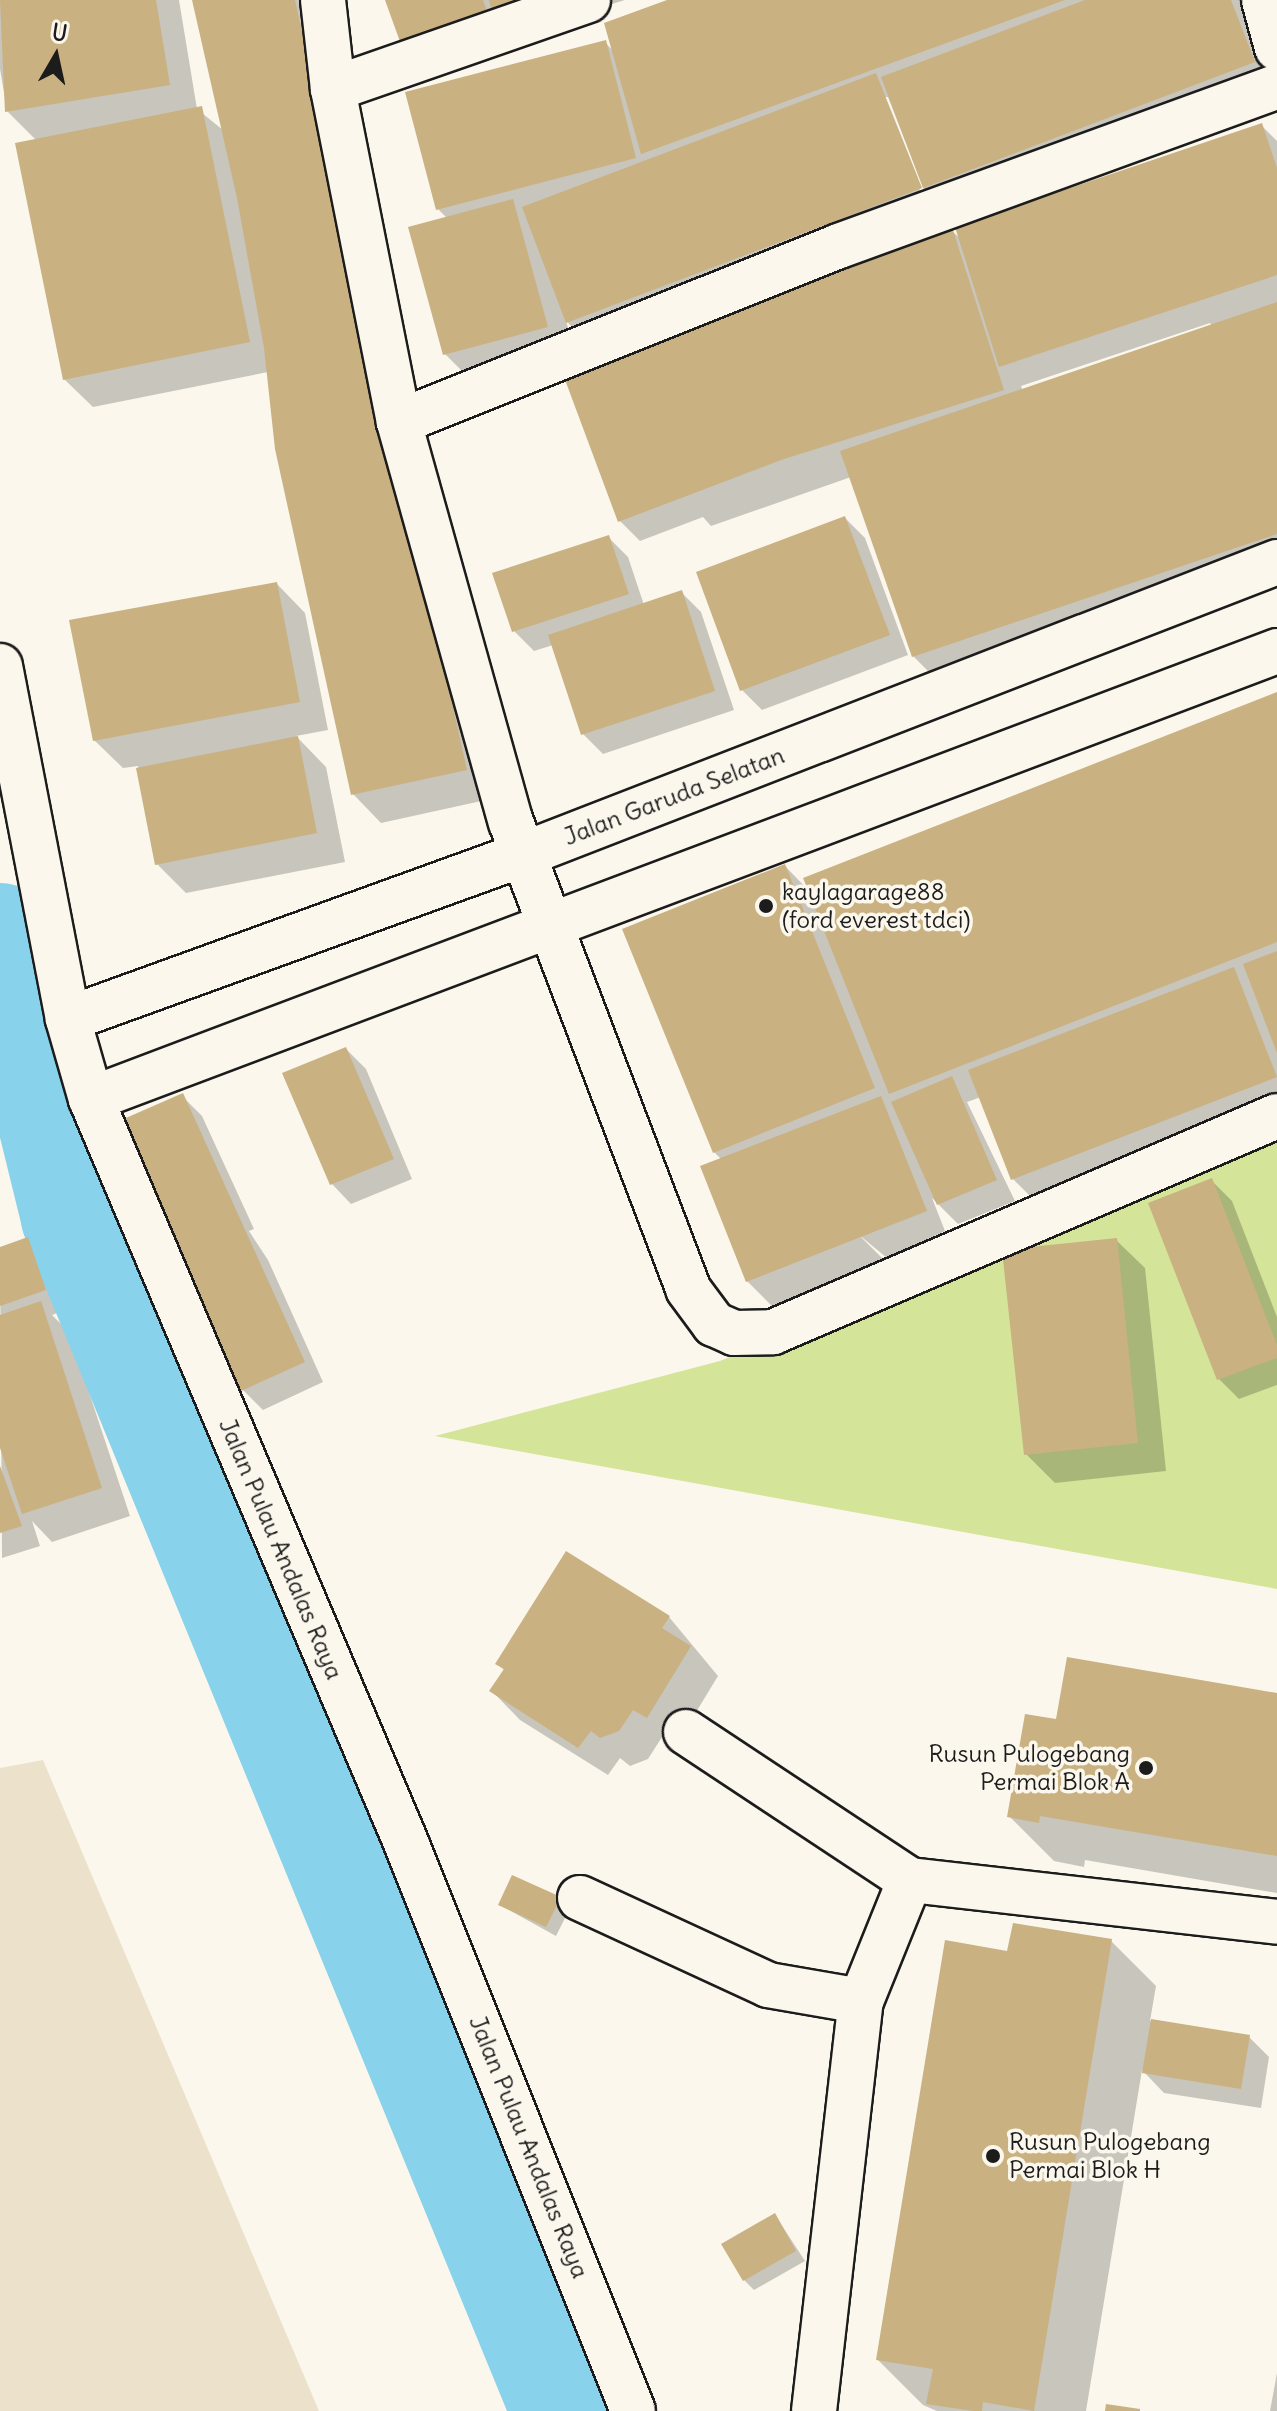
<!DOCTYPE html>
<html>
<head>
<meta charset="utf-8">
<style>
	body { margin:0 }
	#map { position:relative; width:1277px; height:2411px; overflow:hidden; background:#fbf7ec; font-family:Delius,sans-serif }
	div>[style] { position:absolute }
	.built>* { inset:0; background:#ece2cc }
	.green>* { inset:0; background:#d4e498 }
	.shadow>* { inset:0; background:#0003 }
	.river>* { height:98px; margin:-49px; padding:0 49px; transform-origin:49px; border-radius:49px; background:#89d2eb }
	.building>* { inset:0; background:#c9b181 }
	.roads { filter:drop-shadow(2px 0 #1c1c1c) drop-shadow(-2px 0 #1c1c1c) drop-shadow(0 2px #1c1c1c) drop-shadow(0 -2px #1c1c1c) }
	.minor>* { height:44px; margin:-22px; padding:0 22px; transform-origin:22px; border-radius:22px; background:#fbf7ec }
	.dots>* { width:22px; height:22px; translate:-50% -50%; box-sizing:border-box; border:4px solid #fbf7ec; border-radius:50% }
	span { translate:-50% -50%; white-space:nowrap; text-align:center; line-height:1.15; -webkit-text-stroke:7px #fbf7ec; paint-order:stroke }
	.street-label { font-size:24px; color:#1c1c1c }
	.poi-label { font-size:24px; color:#1c1c1c }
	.left { translate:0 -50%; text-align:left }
	.right { translate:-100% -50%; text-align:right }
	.north { position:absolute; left:16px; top:16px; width:80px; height:80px; -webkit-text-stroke:6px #fbf7ec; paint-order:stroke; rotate:9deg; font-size:22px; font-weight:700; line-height:32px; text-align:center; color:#1c1c1c }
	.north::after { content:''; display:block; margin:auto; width:28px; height:36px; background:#1c1c1c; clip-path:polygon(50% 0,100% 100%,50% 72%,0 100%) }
</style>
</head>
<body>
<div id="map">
	<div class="built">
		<i style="clip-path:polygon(43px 1760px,319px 2411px,0 2411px,0 1768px)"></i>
	</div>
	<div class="green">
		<i style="clip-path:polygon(1277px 1141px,1277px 1589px,435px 1436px,720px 1361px)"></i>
	</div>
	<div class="shadow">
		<i style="clip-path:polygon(0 0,179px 0,197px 109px,223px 130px,194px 0,316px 0,495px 798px,381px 823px,353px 794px,268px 372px,93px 407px,64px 379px,36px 140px,7px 111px,0 69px)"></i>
		<i style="clip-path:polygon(387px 0,625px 0,515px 34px)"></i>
		<i style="clip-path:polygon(evenodd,674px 0,1241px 0,1273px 82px,588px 342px,566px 321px,576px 355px,474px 383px,445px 354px,447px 218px,438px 209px,605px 42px,614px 52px,674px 0,883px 97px,888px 97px,927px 197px,923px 198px,883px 97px)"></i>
		<i style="clip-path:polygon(evenodd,1262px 126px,1277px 141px,1277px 572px,942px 685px,913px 656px,851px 477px,711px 526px,703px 517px,640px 541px,620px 521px,951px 230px,962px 240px,1262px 126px,1210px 323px,1212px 327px,1023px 391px,1021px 386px,1210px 323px)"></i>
		<i style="clip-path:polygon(845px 518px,865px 538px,908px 655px,762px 710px,742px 690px)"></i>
		<i style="clip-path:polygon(608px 537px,628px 557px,644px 605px,681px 592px,701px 612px,734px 710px,603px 754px,583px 734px,553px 645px,534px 651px,514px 631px)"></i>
		<i style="clip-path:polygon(277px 584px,305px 613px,328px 730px,296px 736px,326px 767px,345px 862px,186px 893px,157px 864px,138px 766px,123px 768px,94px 740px)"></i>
		<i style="clip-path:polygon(1277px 694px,1277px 1104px,1033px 1199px,1013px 1179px,981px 1097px,967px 1102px,1015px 1201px,958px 1224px,932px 1198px,945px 1231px,887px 1258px,858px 1234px,889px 1265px,776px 1310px,747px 1281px,722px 1160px,714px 1152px,785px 866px,811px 893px)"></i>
		<i style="clip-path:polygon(346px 1049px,366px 1069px,412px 1179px,351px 1204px,332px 1184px)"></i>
		<i style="clip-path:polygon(182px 1096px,202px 1116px,254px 1229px,249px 1231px,268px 1260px,323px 1382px,263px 1410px,243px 1390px)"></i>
		<i style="clip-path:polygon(1212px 1181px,1232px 1201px,1277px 1317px,1277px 1385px,1239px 1399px,1219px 1379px,1151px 1204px)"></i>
		<i style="clip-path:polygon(27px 1240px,47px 1260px,65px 1310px,52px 1315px,69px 1332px,130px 1516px,52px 1542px,32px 1521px,40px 1546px,2px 1558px,0 1249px)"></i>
		<i style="clip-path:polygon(1116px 1240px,1145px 1268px,1166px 1471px,1055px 1483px,1026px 1454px)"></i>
		<i style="clip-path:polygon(669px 1617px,718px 1676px,676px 1745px,662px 1737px,648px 1759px,630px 1766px,620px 1758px,608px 1775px,520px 1720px,492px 1691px,505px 1671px,498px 1664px)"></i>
		<i style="clip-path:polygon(1277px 1695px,1277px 1893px,1085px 1860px,1084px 1867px,1054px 1861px,1009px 1816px,1057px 1722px)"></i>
		<i style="clip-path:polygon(560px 1899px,570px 1908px,556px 1936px,500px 1905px)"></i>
		<i style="clip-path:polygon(1111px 1941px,1156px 1986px,1150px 2021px,1249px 2037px,1269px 2057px,1261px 2108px,1164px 2093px,1142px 2070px,1086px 2411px,937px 2411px,923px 2405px,878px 2360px,1009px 1953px)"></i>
		<i style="clip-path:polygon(775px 2215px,805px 2261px,754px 2290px,744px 2280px)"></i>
		<i style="clip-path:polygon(1277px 2373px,1277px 2411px,1270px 2411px)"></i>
	</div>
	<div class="river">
		<i style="left:0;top:932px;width:294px;rotate:76.2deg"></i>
		<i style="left:70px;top:1218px;width:1290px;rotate:67.67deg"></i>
	</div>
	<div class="building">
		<i style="clip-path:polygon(0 0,156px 0,170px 85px,5px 112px)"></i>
		<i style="clip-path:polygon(192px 0,295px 0,467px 770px,351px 795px,275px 449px,264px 348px,237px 198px)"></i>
		<i style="clip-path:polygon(385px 0,483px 0,490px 20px,403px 50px)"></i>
		<i style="clip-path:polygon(489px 0,542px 0,493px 15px)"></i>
		<i style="clip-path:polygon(667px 0,1065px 0,641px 154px,604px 23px)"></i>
		<i style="clip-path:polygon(1085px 0,1231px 0,1255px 62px,923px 188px,881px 77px)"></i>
		<i style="clip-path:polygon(606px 40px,636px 158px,436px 210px,405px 92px)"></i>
		<i style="clip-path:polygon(876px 73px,922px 188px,566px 323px,522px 207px)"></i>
		<i style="clip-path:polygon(202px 106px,250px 342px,63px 380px,15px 143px)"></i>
		<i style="clip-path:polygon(1262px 123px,1277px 168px,1277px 275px,999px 367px,955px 227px)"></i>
		<i style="clip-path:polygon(513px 199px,548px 327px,443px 355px,408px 227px)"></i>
		<i style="clip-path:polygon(952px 227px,1004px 390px,784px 459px,618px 522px,561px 369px)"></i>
		<i style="clip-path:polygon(1277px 302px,1277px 534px,912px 657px,840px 451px)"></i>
		<i style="clip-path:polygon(845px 516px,890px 635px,740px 691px,696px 572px)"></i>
		<i style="clip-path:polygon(609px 535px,629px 594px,512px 632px,492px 573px)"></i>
		<i style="clip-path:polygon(277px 582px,300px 702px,93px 741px,69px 620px)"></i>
		<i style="clip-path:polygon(682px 590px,715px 691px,581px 735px,548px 635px)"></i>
		<i style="clip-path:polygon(1277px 692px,1277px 942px,889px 1094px,803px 878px)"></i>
		<i style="clip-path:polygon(298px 736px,317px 833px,155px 865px,136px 768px)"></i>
		<i style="clip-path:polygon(785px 864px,875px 1088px,713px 1153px,622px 929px)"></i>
		<i style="clip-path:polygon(1277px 951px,1277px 1053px,1243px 964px)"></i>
		<i style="clip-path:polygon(1234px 967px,1277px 1077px,1011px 1180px,968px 1070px)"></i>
		<i style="clip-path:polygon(346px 1047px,394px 1159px,330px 1185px,282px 1073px)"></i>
		<i style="clip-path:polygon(952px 1076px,997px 1180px,937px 1205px,891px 1102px)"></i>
		<i style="clip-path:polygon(183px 1093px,305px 1362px,241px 1391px,119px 1121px)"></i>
		<i style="clip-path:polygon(881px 1096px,927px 1211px,746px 1282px,700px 1166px)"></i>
		<i style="clip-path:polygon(1212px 1178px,1277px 1345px,1277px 1358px,1217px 1380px,1148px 1203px)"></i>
		<i style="clip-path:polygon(28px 1237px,46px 1290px,0 1306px,0 1247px)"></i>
		<i style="clip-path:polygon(1117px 1238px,1138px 1443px,1024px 1455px,1002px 1250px)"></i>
		<i style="clip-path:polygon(41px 1301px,102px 1488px,22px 1514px,0 1448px,0 1315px)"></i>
		<i style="clip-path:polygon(0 1466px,22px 1526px,0 1533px)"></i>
		<i style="clip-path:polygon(566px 1551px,670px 1616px,662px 1628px,691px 1646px,647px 1718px,633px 1710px,619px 1731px,600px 1738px,591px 1731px,578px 1748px,489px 1691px,504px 1669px,495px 1664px)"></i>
		<i style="clip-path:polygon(1067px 1657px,1277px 1693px,1277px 1856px,1040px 1816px,1039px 1823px,1007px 1817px,1025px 1714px,1056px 1719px)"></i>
		<i style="clip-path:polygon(512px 1875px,561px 1897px,546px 1927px,498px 1905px)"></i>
		<i style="clip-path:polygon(1013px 1923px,1112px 1939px,1034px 2411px,983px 2402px,982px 2411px,973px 2411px,926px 2404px,933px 2369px,876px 2360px,945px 1940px,1007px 1951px)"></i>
		<i style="clip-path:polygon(1151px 2019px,1250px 2035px,1241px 2089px,1142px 2073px)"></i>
		<i style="clip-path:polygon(775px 2213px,796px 2251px,743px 2281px,721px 2244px)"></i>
		<i style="clip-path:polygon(1106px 2404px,1140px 2409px,1140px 2411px,1105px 2411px)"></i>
	</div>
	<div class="roads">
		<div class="minor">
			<i style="left:323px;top:0;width:90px;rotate:83.6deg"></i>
			<i style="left:333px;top:89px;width:339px;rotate:78.8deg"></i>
			<i style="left:399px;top:422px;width:415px;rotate:74.4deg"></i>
			<i style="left:511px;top:822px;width:499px;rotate:69.2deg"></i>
			<i style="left:688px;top:1289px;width:44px;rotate:53.4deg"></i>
			<i style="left:714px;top:1324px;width:22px;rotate:24deg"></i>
			<i style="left:734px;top:1333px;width:39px;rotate:-1deg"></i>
			<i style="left:773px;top:1332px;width:548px;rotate:-23.2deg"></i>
			<i style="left:1264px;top:0;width:50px;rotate:74.8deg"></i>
			<i style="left:333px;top:89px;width:270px;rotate:-19.2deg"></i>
			<i style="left:399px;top:422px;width:474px;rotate:-21.8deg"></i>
			<i style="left:839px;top:246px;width:466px;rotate:-20deg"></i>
			<i style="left:0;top:666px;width:359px;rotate:79.1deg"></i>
			<i style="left:68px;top:1019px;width:83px;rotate:74deg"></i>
			<i style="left:91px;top:1099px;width:810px;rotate:67.04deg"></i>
			<i style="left:407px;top:1845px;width:609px;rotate:68.23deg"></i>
			<i style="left:68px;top:1019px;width:483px;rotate:-19.9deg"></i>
			<i style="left:522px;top:855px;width:810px;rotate:-21.21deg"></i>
			<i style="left:91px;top:1099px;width:1268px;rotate:-20.69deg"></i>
			<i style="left:686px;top:1732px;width:268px;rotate:33.5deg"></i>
			<i style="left:580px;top:1898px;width:207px;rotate:24.8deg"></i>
			<i style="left:768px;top:1985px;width:94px;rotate:9.8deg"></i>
			<i style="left:861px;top:2001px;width:131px;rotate:-68deg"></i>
			<i style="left:910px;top:1880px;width:369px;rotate:6.5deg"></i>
			<i style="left:814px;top:2411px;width:413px;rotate:-83.5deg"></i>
		</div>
	</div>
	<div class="dots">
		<i style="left:766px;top:906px;background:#1c1c1c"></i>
		<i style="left:1146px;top:1768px;background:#1c1c1c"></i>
		<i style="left:993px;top:2156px;background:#1c1c1c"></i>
	</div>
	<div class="street-label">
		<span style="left:674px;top:796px;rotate:-21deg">Jalan Garuda Selatan</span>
		<span style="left:281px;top:1549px;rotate:67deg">Jalan Pulau Andalas Raya</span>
		<span style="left:529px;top:2147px;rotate:68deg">Jalan Pulau Andalas Raya</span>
	</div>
	<div class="poi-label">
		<span class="left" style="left:782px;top:906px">kaylagarage88<br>(ford everest tdci)</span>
		<span class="right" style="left:1130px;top:1768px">Rusun Pulogebang<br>Permai Blok A</span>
		<span class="left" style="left:1009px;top:2156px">Rusun Pulogebang<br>Permai Blok H</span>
	</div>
	<div class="north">U</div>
</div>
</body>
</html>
